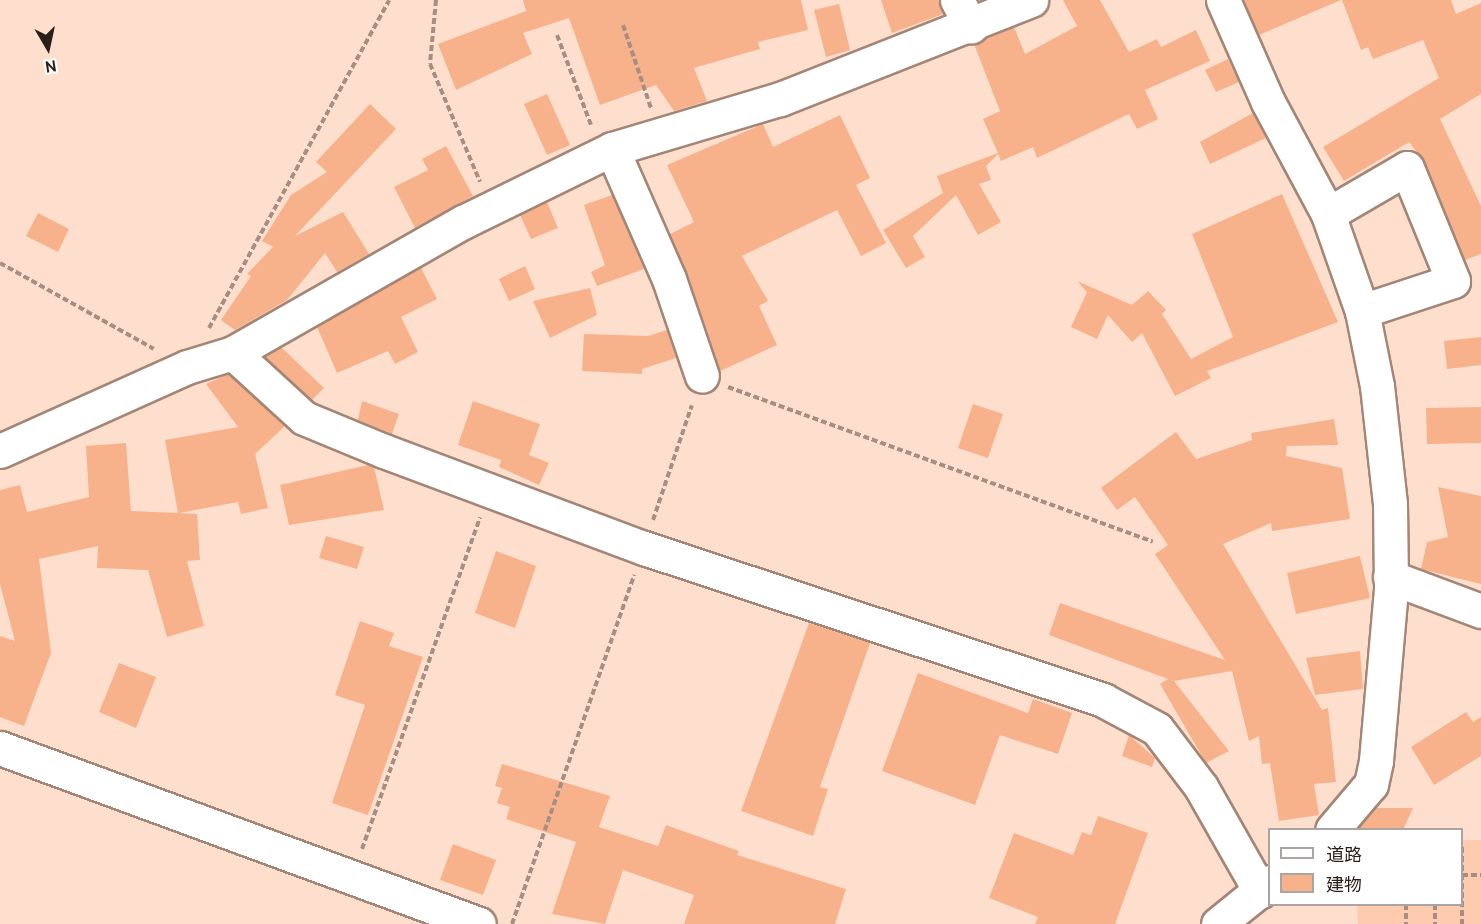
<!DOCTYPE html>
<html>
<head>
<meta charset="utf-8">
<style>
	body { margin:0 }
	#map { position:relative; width:1481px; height:924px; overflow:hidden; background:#fedecc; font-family:Cabin,"Noto Sans JP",sans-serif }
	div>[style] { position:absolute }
	.green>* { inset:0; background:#fecbae }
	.building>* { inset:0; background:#f8b28b }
	.path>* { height:4px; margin-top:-2px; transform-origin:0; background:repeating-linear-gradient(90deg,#a68f82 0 6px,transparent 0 9px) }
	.roads { filter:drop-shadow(2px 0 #a38676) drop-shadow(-2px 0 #a38676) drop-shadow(0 2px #a38676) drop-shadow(0 -2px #a38676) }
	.minor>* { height:33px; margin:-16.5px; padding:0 16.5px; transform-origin:16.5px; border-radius:16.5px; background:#fff }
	span { translate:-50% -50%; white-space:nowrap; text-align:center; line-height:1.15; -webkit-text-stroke:4.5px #fff; paint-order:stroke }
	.legend { position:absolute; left:1268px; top:828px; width:195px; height:78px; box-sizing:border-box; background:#fff; border:2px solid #aaa5a3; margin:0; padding:8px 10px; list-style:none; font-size:18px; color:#2a1f18 }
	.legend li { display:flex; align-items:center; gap:12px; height:30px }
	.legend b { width:30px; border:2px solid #aaa5a3 }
	.north { position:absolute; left:18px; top:18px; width:60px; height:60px; -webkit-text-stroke:4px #fff; paint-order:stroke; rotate:171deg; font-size:16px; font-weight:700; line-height:24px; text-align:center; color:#2a1f18 }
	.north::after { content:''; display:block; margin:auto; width:21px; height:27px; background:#2a1f18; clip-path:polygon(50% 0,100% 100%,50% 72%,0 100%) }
</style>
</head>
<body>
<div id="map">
	<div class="green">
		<i style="clip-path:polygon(1462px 840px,1481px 840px,1481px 924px,1358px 924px,1357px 905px,1462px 904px)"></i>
	</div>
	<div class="building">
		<i style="clip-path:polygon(523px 0,801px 0,808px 30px,758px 42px,760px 49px,694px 68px,707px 101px,674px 111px,656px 85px,600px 105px,569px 18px,523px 33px,532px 54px,456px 90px,438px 44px,526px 11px)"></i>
		<i style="clip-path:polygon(881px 0,938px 0,943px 14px,892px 33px)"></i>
		<i style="clip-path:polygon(1063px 0,1100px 0,1129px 52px,1157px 39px,1161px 47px,1196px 30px,1210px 61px,1145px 90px,1158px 119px,1137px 129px,1129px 114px,1037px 158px,1033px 147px,1001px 161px,998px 154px,986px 166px,991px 180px,979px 184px,1001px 222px,978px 235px,956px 195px,913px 236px,925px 257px,906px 268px,883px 230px,943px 193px,937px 176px,998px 153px,983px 119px,1000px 111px,974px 44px,1014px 27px,1025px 54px,1077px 26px)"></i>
		<i style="clip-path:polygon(1244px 0,1341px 0,1259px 35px)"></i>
		<i style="clip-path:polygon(1342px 0,1451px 0,1456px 14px,1481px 3px,1481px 94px,1440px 119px,1481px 206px,1481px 254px,1465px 260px,1424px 161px,1409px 142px,1344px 181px,1323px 147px,1439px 78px,1423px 40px,1373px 59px,1368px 47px,1361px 50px)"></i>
		<i style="clip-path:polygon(839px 4px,850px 50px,826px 57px,814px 10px)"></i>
		<i style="clip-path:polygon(1228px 59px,1239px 82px,1216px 92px,1205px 70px)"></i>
		<i style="clip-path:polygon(547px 94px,570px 145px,547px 155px,524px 104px)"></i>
		<i style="clip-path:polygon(370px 104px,396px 129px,295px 236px,343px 212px,369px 254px,337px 272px,325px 253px,287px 300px,235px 330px,221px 320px,251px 276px,247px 274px,273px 247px,262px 241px,291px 195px,327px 172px,316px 162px)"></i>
		<i style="clip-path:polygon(1253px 113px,1266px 138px,1210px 164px,1200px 142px)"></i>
		<i style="clip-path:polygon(840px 115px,870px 178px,856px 185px,886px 243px,861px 256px,837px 210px,742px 256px,768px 301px,759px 306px,777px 345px,720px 371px,670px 234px,694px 222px,667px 165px,763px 124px,773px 147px)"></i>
		<i style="clip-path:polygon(446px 146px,473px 196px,415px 228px,394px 187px,428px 170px,422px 159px)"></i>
		<i style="clip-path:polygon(1282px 194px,1338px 322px,1207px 371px,1211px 378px,1175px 396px,1142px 333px,1132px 342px,1108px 315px,1097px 339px,1071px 327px,1087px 292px,1077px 281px,1132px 305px,1148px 291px,1166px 310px,1162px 314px,1191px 359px,1233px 337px,1192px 234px)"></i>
		<i style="clip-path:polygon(612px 195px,644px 269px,597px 286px,591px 272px,605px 265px,584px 205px)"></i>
		<i style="clip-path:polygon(547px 202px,558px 228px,531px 239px,520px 215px)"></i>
		<i style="clip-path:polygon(38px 213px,69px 229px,58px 252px,26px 236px)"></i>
		<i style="clip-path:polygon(525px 266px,535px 289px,509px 301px,499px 279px)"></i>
		<i style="clip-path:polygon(421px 268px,437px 299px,401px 317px,418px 352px,395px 364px,388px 351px,337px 373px,317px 327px)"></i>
		<i style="clip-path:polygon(590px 288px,597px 315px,550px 338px,533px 301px)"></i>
		<i style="clip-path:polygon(667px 330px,676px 358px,642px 369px,642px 374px,582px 371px,584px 334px,648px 336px)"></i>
		<i style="clip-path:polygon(1481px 337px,1481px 365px,1447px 369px,1444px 341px)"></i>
		<i style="clip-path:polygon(281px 347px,324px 388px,312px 400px,265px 357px)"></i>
		<i style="clip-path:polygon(228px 374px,285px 426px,255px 454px,268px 508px,241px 514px,238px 502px,179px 513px,197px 514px,200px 560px,187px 561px,204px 626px,167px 637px,148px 570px,97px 568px,98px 546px,39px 559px,51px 653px,24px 726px,0 717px,0 636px,15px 641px,0 584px,0 490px,20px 485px,27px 512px,89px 497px,86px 446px,126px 443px,131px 511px,178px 513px,165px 440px,238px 427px,206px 384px)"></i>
		<i style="clip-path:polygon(362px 401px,399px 414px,392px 434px,358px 420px)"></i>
		<i style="clip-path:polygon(473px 401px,540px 424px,529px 455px,549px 463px,539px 485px,499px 467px,501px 460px,458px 445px)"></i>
		<i style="clip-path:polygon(973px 404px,1003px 414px,988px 458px,958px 448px)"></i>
		<i style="clip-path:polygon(1481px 407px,1481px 443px,1427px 444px,1426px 408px)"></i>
		<i style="clip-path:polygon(1334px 419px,1338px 445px,1287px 446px,1286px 456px,1342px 468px,1350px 519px,1272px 531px,1271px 523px,1223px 544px,1322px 710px,1328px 708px,1336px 782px,1314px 784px,1319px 815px,1279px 821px,1270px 763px,1262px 764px,1259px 736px,1249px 741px,1232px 671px,1174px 681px,1229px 751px,1206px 763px,1160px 684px,1168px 679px,1049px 635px,1060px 603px,1225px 660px,1155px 554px,1168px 545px,1135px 497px,1117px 510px,1101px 488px,1176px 432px,1196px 459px,1252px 440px,1251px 433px)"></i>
		<i style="clip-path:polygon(368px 465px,374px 467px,384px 510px,289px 525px,280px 485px)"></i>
		<i style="clip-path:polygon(1438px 487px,1481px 496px,1481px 584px,1421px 569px,1427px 542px,1448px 537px)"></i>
		<i style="clip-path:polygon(326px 536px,364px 547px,357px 569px,319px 558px)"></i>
		<i style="clip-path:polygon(496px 551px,536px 566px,515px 628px,475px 613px)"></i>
		<i style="clip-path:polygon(1360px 556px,1370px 598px,1296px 614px,1287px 573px)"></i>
		<i style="clip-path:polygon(360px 621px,394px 633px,389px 646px,423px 657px,368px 815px,332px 803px,365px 705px,335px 695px)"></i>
		<i style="clip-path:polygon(809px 623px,870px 643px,820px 787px,828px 789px,813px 836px,741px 811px)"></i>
		<i style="clip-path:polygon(1360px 651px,1363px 689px,1315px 695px,1306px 658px)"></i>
		<i style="clip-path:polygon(119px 663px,156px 677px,136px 728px,99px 712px)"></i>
		<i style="clip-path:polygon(918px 673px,1028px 713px,1033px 699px,1072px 713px,1058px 754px,1000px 735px,975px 805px,882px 771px)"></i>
		<i style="clip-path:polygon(1466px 712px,1473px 722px,1481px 717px,1481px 756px,1434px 785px,1411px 747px)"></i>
		<i style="clip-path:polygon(1129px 735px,1155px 758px,1152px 767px,1122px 756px)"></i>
		<i style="clip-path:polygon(502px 764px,610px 796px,599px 827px,658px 846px,666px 825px,739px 851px,737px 855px,846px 889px,835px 924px,684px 924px,694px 895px,623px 870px,605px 924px,552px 914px,576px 842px,506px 819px,510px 807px,497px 803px,502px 788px,495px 786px)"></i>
		<i style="clip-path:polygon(1375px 808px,1413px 808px,1403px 830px,1357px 830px)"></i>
		<i style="clip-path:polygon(1098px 816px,1148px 833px,1115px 924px,1035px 924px,1038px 917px,989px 898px,1014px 833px,1073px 855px,1082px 832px,1091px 835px)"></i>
		<i style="clip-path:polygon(453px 844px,496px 860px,483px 895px,440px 880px)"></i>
	</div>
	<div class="path">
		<i style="left:436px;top:0;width:64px;rotate:95.4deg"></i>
		<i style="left:430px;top:64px;width:128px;rotate:67deg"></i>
		<i style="left:623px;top:25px;width:88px;rotate:71.4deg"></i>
		<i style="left:557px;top:35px;width:96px;rotate:69.3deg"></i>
		<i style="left:0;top:263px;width:176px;rotate:29.2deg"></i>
		<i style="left:209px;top:328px;width:374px;rotate:-61.2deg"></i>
		<i style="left:728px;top:387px;width:452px;rotate:20deg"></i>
		<i style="left:653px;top:520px;width:121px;rotate:-71.3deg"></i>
		<i style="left:1462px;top:847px;width:77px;rotate:90deg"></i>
		<i style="left:362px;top:849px;width:352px;rotate:-70.4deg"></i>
		<i style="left:1462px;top:875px;width:19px"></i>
		<i style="left:1406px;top:904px;width:20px;rotate:90deg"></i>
		<i style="left:1435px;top:904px;width:20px;rotate:90deg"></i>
		<i style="left:512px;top:924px;width:370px;rotate:-70.7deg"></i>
	</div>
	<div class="roads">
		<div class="minor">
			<i style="left:957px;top:0;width:30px;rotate:62deg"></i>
			<i style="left:1223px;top:0;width:111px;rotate:66.2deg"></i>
			<i style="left:1268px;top:102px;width:127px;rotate:61.8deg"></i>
			<i style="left:1328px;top:214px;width:103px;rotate:70.7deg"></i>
			<i style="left:1362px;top:311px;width:76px;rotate:78.7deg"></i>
			<i style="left:1377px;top:386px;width:119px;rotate:83.7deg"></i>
			<i style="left:1390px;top:504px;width:85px;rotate:89.3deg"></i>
			<i style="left:1391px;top:589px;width:173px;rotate:95deg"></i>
			<i style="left:1376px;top:761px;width:24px;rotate:102deg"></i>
			<i style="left:1371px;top:784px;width:60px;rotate:130.3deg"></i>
			<i style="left:612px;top:149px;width:142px;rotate:66.3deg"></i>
			<i style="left:669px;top:279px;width:102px;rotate:71.2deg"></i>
			<i style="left:1328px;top:214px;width:91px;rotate:-30.2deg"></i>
			<i style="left:1407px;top:168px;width:122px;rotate:67.8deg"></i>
			<i style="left:1453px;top:281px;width:96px;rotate:161.8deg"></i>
			<i style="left:233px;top:353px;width:96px;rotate:42.5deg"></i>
			<i style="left:304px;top:418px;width:87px;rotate:22.4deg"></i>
			<i style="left:384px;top:451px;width:278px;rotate:20.5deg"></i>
			<i style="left:644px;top:548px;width:484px;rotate:18.3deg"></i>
			<i style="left:1103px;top:700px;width:61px;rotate:28.2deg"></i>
			<i style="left:1157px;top:729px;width:73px;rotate:52.8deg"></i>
			<i style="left:1201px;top:787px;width:120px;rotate:60.4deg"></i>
			<i style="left:0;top:451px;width:205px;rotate:-24.2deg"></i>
			<i style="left:187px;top:367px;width:48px;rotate:-16.9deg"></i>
			<i style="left:233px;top:353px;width:265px;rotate:-29.7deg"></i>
			<i style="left:463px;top:222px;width:166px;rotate:-26.1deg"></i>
			<i style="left:612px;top:149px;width:175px;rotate:-16.6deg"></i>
			<i style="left:780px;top:99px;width:270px;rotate:-21.5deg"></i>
			<i style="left:1390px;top:577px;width:97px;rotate:20.5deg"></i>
			<i style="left:0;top:748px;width:510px;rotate:20.17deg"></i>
			<i style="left:1218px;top:924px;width:67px;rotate:-38.9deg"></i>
		</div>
	</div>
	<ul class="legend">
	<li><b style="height:8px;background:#fff"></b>道路</li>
	<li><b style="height:16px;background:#f8b28b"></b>建物</li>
	</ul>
	<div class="north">N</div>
</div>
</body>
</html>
